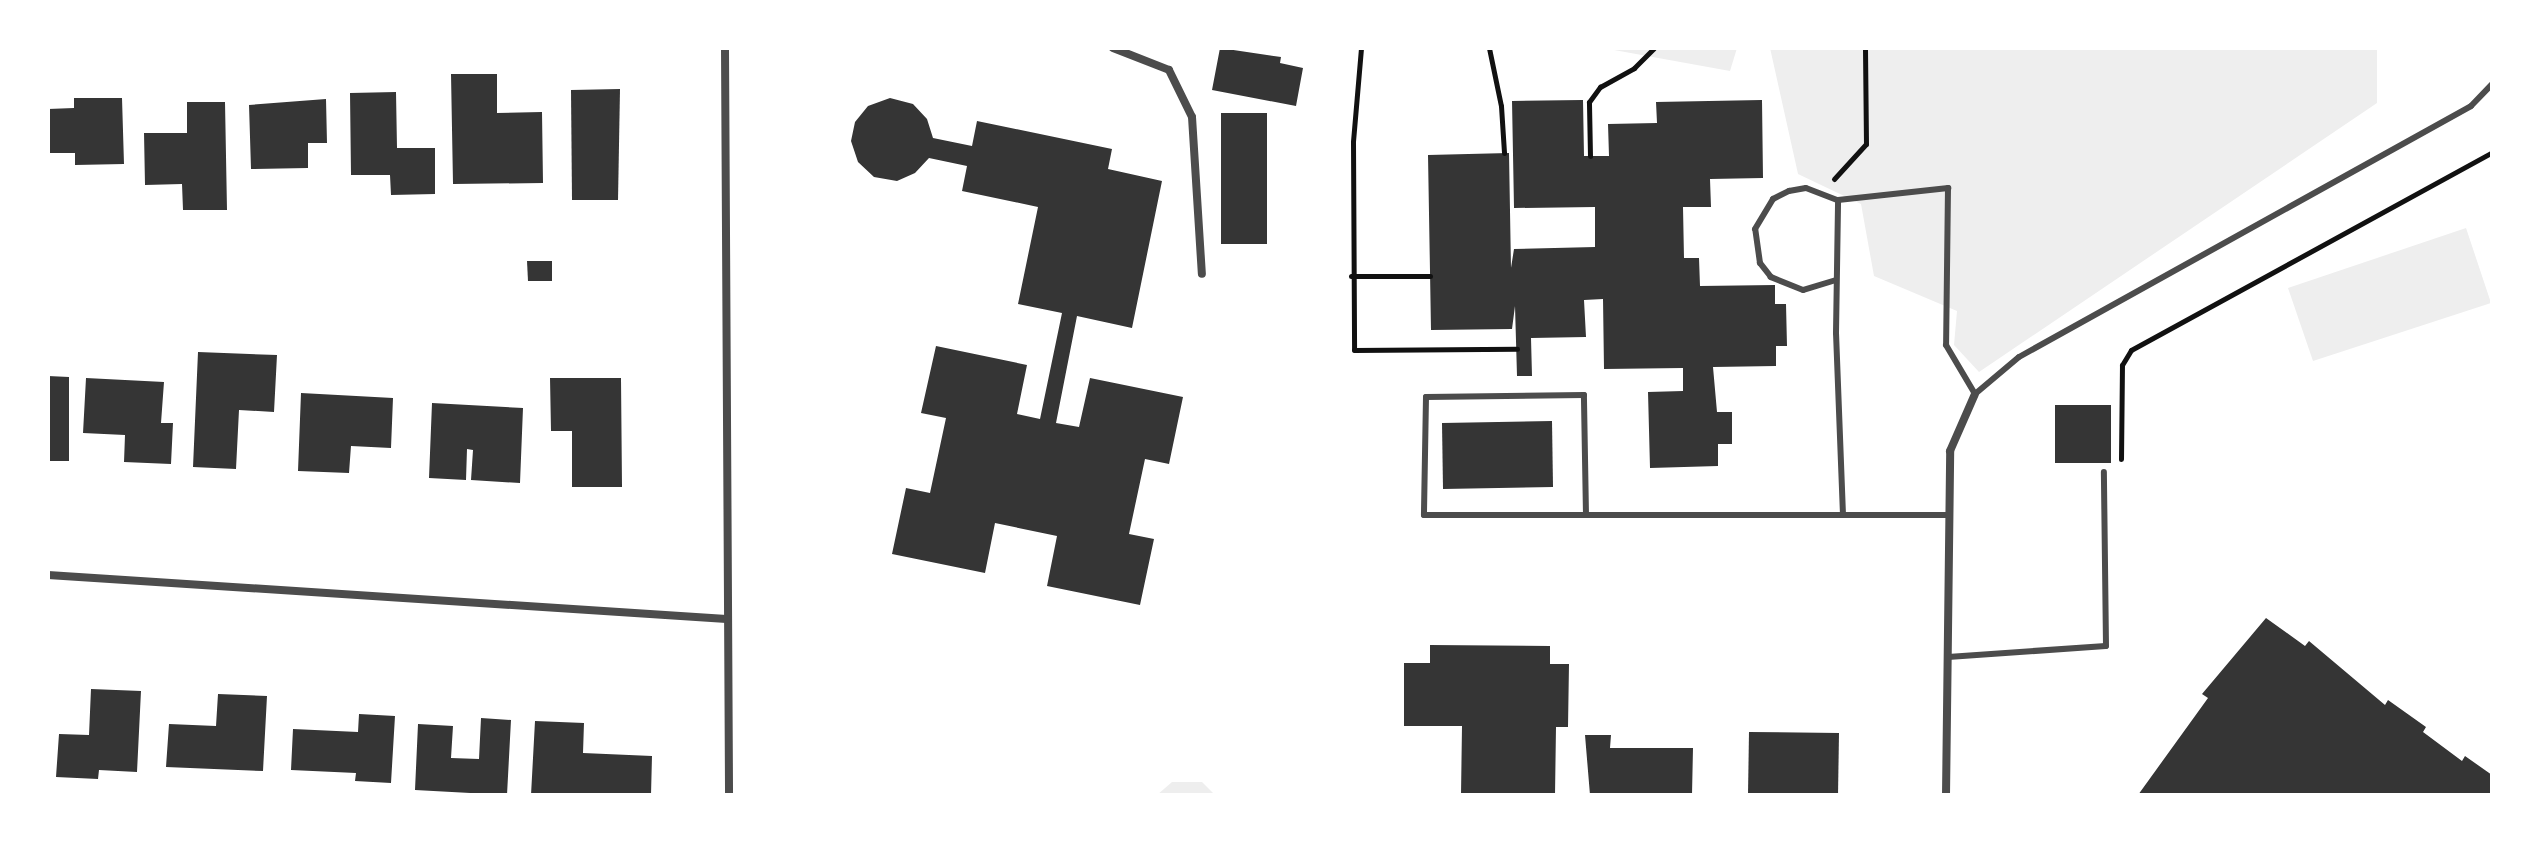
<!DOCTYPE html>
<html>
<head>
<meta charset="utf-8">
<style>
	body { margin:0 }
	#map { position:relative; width:2540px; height:843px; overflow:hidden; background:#fff; font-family:"Space Grotesk",sans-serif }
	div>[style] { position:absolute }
	.green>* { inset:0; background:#eee }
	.building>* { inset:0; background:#353535 }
	.path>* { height:5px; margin:-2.5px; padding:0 2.5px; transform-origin:2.5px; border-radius:2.5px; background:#111 }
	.service>* { height:6px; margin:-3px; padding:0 3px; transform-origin:3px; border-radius:3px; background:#4c4c4c }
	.minor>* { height:8px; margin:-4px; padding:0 4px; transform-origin:4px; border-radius:4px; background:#4c4c4c }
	span { translate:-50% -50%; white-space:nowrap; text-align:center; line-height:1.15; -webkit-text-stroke:6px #fff; paint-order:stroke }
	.frame { position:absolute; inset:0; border:50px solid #fff; pointer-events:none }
</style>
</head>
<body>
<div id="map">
	<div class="green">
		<i style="clip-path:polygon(1603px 48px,1737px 48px,1730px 71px)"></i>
		<i style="clip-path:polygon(1770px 48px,2377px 48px,2377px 103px,1979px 372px,1954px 345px,1957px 311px,1874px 276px,1861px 204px,1798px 174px)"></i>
		<i style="clip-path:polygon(2466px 228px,2491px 303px,2313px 361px,2288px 288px)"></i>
		<i style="clip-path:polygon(1172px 782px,1202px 782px,1215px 795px,1157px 795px)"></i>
	</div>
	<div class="building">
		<i style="clip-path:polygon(1220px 48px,1281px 57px,1280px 63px,1303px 68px,1296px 106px,1212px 90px)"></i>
		<i style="clip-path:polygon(451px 74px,497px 74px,497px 113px,542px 112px,543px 183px,453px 184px)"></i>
		<i style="clip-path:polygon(620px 89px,618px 200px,572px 200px,571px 90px)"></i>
		<i style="clip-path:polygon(396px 92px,397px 148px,435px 148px,435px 194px,391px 195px,390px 175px,351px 175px,350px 93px)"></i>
		<i style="clip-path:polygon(74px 98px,122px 98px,124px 164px,75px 165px,75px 153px,48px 153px,48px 109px,74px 108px)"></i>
		<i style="clip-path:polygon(890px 98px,913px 104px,927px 119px,933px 138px,972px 146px,977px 121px,1112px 149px,1108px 169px,1162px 181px,1132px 328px,1077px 316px,1056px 423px,1079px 427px,1090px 378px,1183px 397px,1169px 464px,1145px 459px,1129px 534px,1154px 539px,1140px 605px,1047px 586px,1057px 536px,995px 523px,985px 573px,892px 554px,906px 488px,930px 493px,946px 418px,921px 413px,936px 346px,1027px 365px,1017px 414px,1040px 419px,1062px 313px,1018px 304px,1038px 207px,962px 191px,967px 166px,929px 158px,915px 173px,897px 181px,874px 177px,858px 162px,851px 141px,855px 122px,868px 106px)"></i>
		<i style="clip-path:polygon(326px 99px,327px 143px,308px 143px,308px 168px,251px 169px,249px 105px)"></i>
		<i style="clip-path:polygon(1583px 100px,1584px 156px,1609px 156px,1608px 124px,1657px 123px,1656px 102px,1762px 100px,1763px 178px,1710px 179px,1711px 207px,1683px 207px,1684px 258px,1699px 258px,1700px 286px,1775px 285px,1775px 304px,1786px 304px,1787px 346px,1776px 346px,1776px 366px,1713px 367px,1717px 412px,1732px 412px,1732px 444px,1718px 444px,1718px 466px,1650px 468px,1648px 392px,1683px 391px,1683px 368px,1604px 369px,1603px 299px,1584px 300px,1586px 337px,1531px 338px,1532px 376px,1517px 376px,1515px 306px,1512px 329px,1431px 330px,1428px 155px,1509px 153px,1511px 268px,1514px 249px,1595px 247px,1595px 207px,1514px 208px,1512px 101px)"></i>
		<i style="clip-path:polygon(187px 102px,225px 102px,227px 210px,183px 210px,182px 184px,145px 185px,144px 133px,187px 133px)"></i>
		<i style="clip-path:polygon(1221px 113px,1267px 113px,1267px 244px,1221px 244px)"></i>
		<i style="clip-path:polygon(527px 261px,552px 261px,552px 281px,528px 281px)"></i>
		<i style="clip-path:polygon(198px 352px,277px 355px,274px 412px,239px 410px,236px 469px,193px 467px)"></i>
		<i style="clip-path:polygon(48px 376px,69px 377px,69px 461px,48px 461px)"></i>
		<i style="clip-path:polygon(86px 378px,164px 382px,161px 423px,173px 423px,171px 464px,124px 462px,125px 435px,83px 433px)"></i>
		<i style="clip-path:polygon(550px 378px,621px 378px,622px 487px,572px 487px,572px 431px,551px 431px)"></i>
		<i style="clip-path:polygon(301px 393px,393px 398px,391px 448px,351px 446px,349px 473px,298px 471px)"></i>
		<i style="clip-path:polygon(432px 403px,523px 408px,520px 483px,471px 480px,473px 450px,467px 449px,466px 480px,429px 478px)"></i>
		<i style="clip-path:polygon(2055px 405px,2111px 405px,2111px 463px,2055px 463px)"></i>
		<i style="clip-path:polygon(1552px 421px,1553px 487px,1443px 489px,1442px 423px)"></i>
		<i style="clip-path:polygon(2266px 618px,2305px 646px,2309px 641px,2385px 705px,2388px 700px,2426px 727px,2423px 732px,2462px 761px,2465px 756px,2492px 775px,2492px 795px,2138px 795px,2208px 698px,2202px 694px)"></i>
		<i style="clip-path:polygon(1430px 645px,1550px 646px,1550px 664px,1569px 664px,1568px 727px,1556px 727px,1555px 795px,1461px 795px,1462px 726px,1404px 726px,1404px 663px,1430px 663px)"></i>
		<i style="clip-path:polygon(91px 689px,141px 691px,137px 772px,99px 770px,98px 779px,56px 777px,59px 734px,89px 735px)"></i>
		<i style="clip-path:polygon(218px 694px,267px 696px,263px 771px,166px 767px,169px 724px,216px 726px)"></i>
		<i style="clip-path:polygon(359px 714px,395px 716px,391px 783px,355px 781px,356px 773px,291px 770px,293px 729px,358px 732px)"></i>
		<i style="clip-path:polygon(481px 718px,511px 720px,507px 795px,415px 790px,418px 724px,453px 726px,451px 758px,479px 759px)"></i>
		<i style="clip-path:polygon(535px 721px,584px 723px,583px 753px,652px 756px,651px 795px,531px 795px)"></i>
		<i style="clip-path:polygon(1749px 732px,1839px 733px,1838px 795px,1748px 795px)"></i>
		<i style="clip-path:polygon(1585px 735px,1611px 735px,1610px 748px,1693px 748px,1692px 795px,1590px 795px)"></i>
	</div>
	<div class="path">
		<i style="left:1361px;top:48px;width:94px;rotate:94.9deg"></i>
		<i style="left:1353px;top:142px;width:208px;rotate:89.7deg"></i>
		<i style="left:1354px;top:350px;width:163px;rotate:-0.4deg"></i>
		<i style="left:1489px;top:48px;width:59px;rotate:78.3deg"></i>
		<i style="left:1501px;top:106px;width:47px;rotate:86.3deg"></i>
		<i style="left:1590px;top:156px;width:54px;rotate:-91.1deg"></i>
		<i style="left:1589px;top:102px;width:19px;rotate:-54deg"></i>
		<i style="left:1600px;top:87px;width:39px;rotate:-29deg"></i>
		<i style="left:1634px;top:68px;width:28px;rotate:-45deg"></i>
		<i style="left:1834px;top:179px;width:47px;rotate:-47.6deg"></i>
		<i style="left:1866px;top:144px;width:96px;rotate:-90.6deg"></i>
		<i style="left:1351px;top:276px;width:79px"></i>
		<i style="left:2121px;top:459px;width:94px;rotate:-89.4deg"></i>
		<i style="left:2122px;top:365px;width:17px;rotate:-59deg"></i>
		<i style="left:2131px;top:350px;width:412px;rotate:-28.7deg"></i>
	</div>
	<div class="service">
		<i style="left:1836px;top:280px;width:34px;rotate:163deg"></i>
		<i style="left:1803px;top:290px;width:35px;rotate:-158deg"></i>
		<i style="left:1771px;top:277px;width:18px;rotate:-128deg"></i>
		<i style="left:1760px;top:263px;width:34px;rotate:-98deg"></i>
		<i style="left:1755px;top:229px;width:35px;rotate:-59deg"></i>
		<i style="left:1773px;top:199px;width:18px;rotate:-27deg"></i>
		<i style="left:1789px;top:191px;width:17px;rotate:-10deg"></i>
		<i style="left:1806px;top:188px;width:34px;rotate:21deg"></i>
		<i style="left:1586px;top:515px;width:120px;rotate:-91deg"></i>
		<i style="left:1584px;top:395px;width:158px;rotate:179.3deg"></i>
		<i style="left:1426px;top:397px;width:118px;rotate:91deg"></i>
		<i style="left:1424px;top:515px;width:524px"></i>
		<i style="left:1843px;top:515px;width:182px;rotate:-92.2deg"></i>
		<i style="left:1836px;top:333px;width:133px;rotate:-89.1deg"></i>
		<i style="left:1838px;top:200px;width:111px;rotate:-6.2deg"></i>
		<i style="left:1948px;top:188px;width:157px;rotate:90.7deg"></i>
		<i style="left:1946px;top:345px;width:57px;rotate:59.4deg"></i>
		<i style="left:1975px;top:394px;width:57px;rotate:-40.1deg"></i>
		<i style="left:2019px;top:357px;width:517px;rotate:-29.04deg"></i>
		<i style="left:2471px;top:106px;width:30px;rotate:-46deg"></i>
		<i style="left:1948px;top:657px;width:158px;rotate:-4deg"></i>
		<i style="left:2106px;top:646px;width:174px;rotate:-90.7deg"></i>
	</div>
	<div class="minor">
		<i style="left:725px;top:48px;width:747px;rotate:89.69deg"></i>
		<i style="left:1113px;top:48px;width:60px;rotate:21.4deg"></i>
		<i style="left:1169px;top:70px;width:52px;rotate:63.9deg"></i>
		<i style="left:1192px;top:117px;width:157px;rotate:86.4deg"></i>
		<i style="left:48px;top:575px;width:680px;rotate:3.71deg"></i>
		<i style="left:1946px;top:795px;width:344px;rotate:-89.3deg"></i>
		<i style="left:1950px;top:451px;width:62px;rotate:-66.3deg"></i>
	</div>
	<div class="frame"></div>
</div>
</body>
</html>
